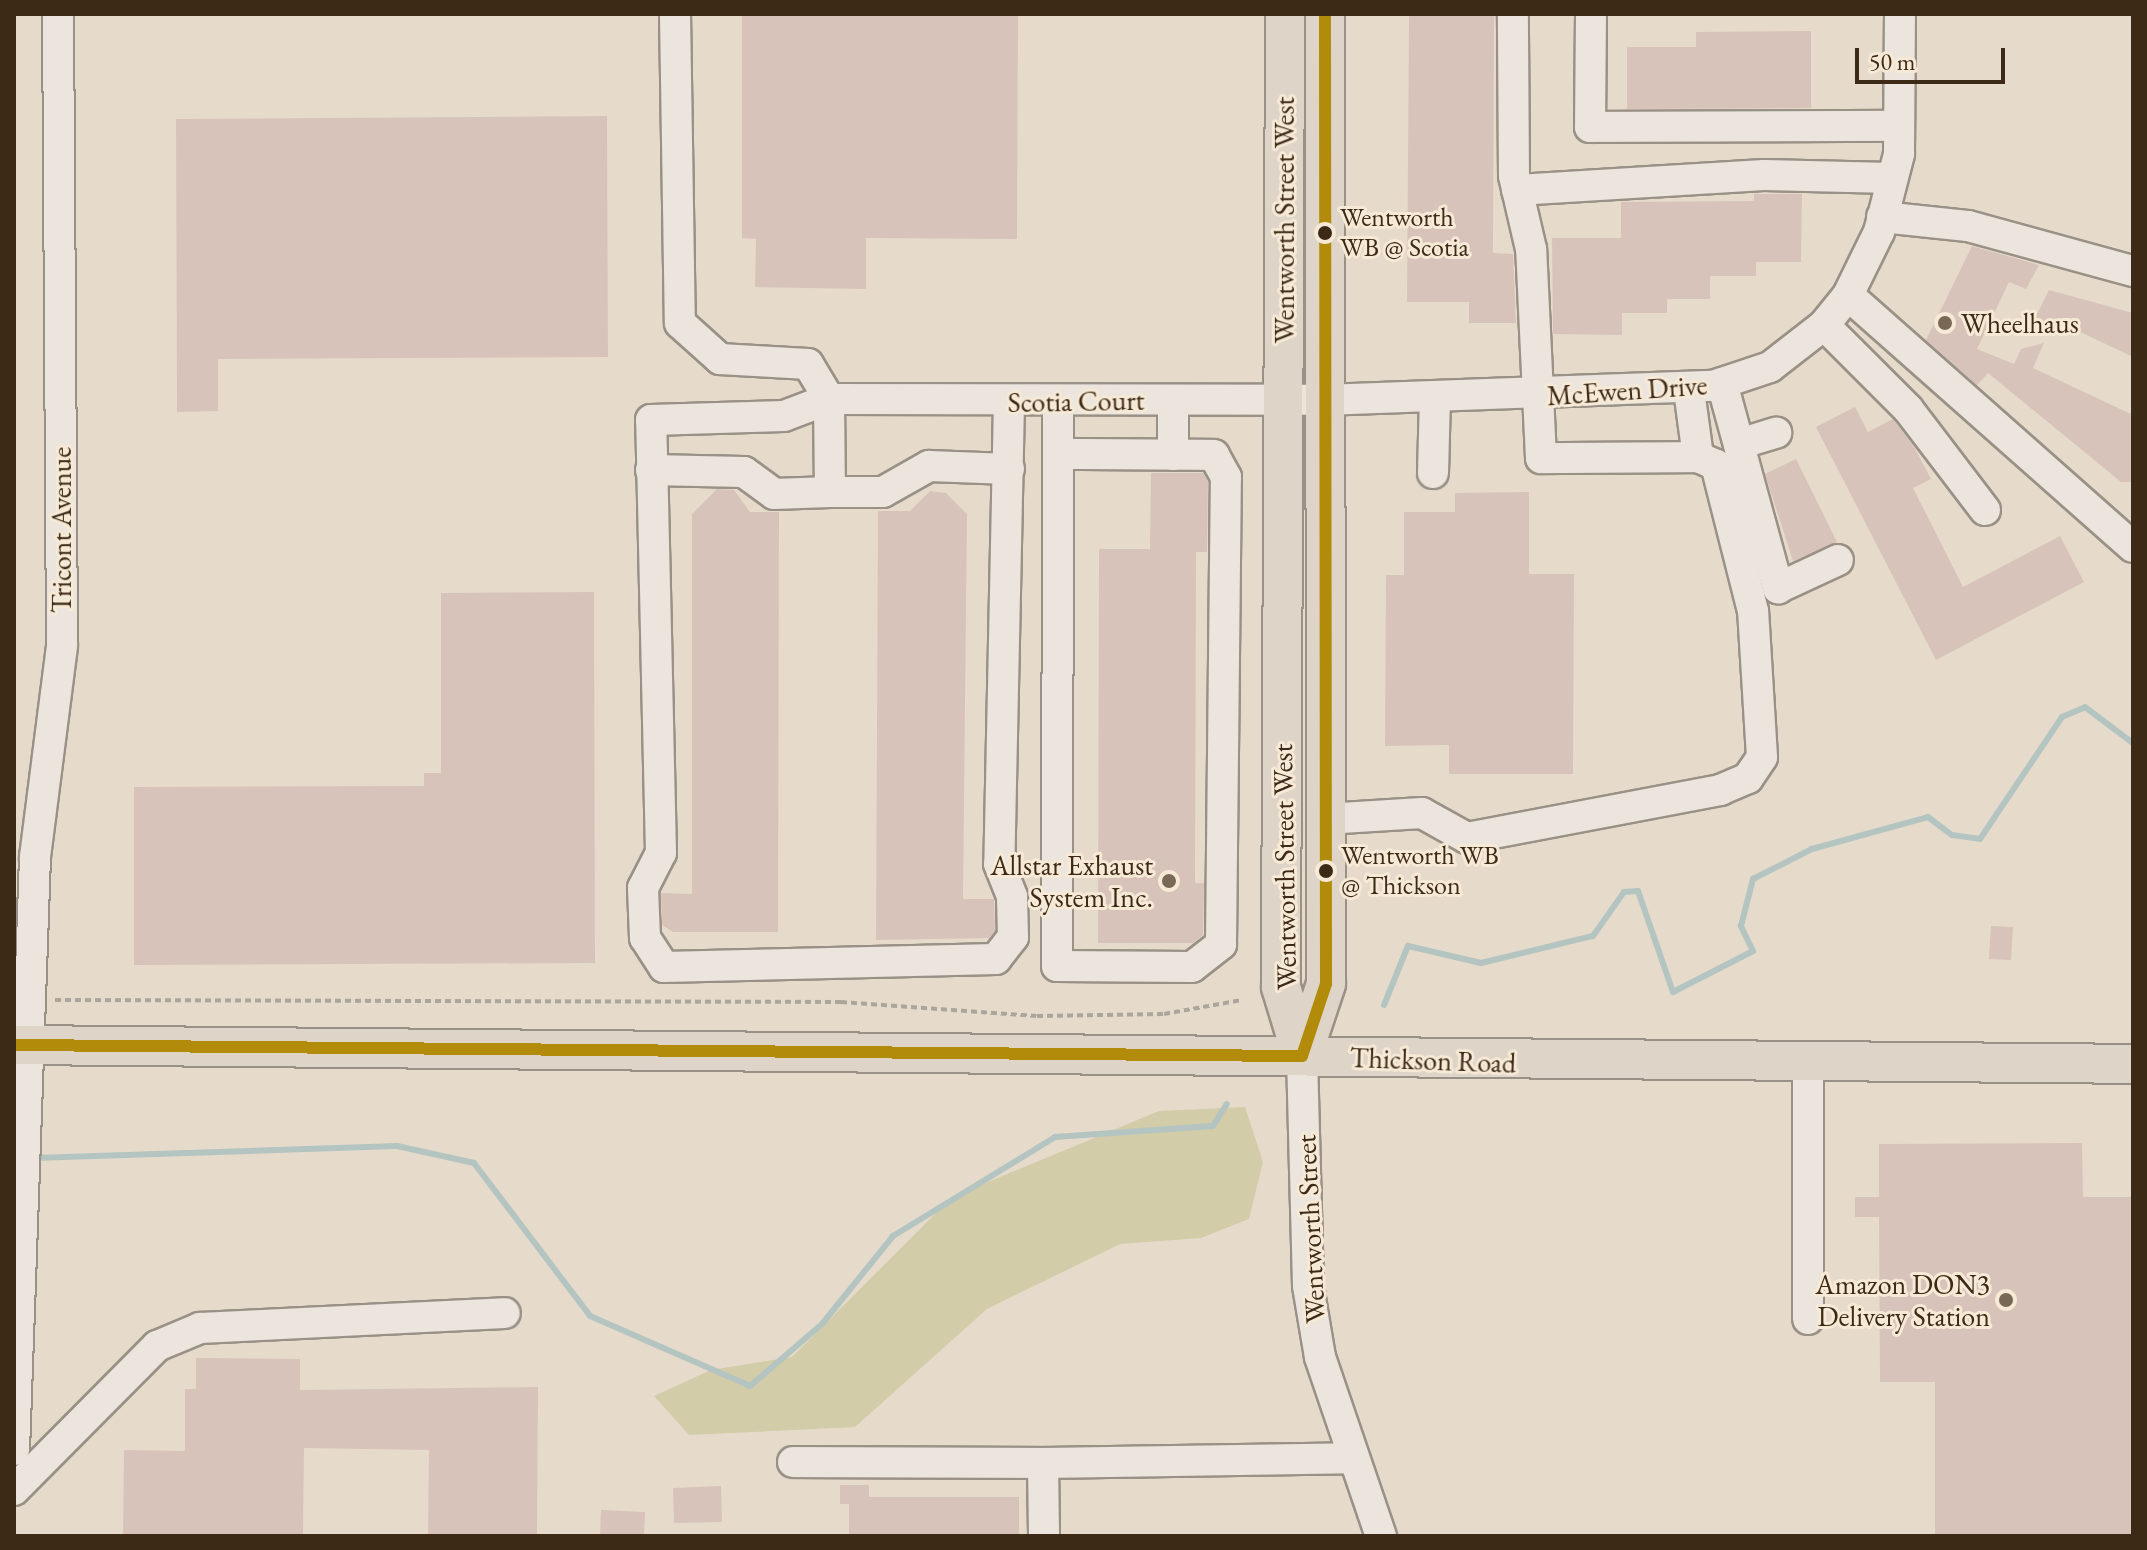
<!DOCTYPE html>
<html>
<head>
<meta charset="utf-8">
<style>
	body { margin:0 }
	#map { position:relative; width:2147px; height:1550px; overflow:hidden; background:#e6dbcb; font-family:"EB Garamond",serif }
	div>[style] { position:absolute }
	.green>* { inset:0; background:#d2cca9 }
	.stream>* { height:6px; margin:-3px; padding:0 3px; transform-origin:3px; border-radius:3px; background:#b4c4c0 }
	.building>* { inset:0; background:#d7c3ba }
	.path>* { height:4px; margin-top:-2px; transform-origin:0; background:repeating-linear-gradient(90deg,#aba59c 0 6px,transparent 0 10px) }
	.roads { filter:drop-shadow(2px 0 #9a9186) drop-shadow(-2px 0 #9a9186) drop-shadow(0 2px #9a9186) drop-shadow(0 -2px #9a9186) }
	.minor>* { height:30px; margin:-15px; padding:0 15px; transform-origin:15px; border-radius:15px; background:#ebe5dd }
	.major>* { height:38px; margin:-19px; padding:0 19px; transform-origin:19px; border-radius:19px; background:#ded5c8 }
	.bus-1>* { height:12px; margin:-6px; padding:0 6px; transform-origin:6px; border-radius:6px; background:#b18b09 }
	.dots>* { width:22px; height:22px; translate:-50% -50%; box-sizing:border-box; border:4px solid #f6e9d6; border-radius:50% }
	span { translate:-50% -50%; white-space:nowrap; text-align:center; line-height:1.15; -webkit-text-stroke:6px #f6e9d6; paint-order:stroke }
	.bus-label { font-size:26px; color:#3c2a16 }
	.left { translate:0 -50%; text-align:left }
	.street-label { font-size:28px; color:#3c2a16 }
	.poi-label { font-size:28px; color:#3c2a16 }
	.right { translate:-100% -50%; text-align:right }
	.frame { position:absolute; inset:0; border:16px solid #3c2a16; pointer-events:none }
	.scale { position:absolute; left:1855px; top:48px; width:150px; height:36px; box-sizing:border-box; border:4px solid #3c2a16; border-top:0; padding-left:10px; font-size:24px; line-height:28px; white-space:nowrap; color:#3c2a16; -webkit-text-stroke:6px #f6e9d6; paint-order:stroke }
</style>
</head>
<body>
<div id="map">
	<div class="green">
		<i style="clip-path:polygon(1245px 1107px,1263px 1162px,1249px 1219px,1201px 1238px,1120px 1244px,987px 1309px,855px 1427px,689px 1435px,654px 1396px,711px 1370px,792px 1357px,952px 1197px,1159px 1111px)"></i>
	</div>
	<div class="stream">
		<i style="left:1384px;top:1005px;width:64px;rotate:-67.9deg"></i>
		<i style="left:1408px;top:946px;width:75px;rotate:13.1deg"></i>
		<i style="left:1481px;top:963px;width:115px;rotate:-13.6deg"></i>
		<i style="left:1593px;top:936px;width:54px;rotate:-54.8deg"></i>
		<i style="left:1624px;top:892px;width:14px;rotate:-4deg"></i>
		<i style="left:1638px;top:891px;width:107px;rotate:70.9deg"></i>
		<i style="left:1673px;top:992px;width:90px;rotate:-27.1deg"></i>
		<i style="left:1753px;top:951px;width:28px;rotate:-116deg"></i>
		<i style="left:1741px;top:926px;width:49px;rotate:-75.7deg"></i>
		<i style="left:1753px;top:879px;width:66px;rotate:-27deg"></i>
		<i style="left:1812px;top:849px;width:120px;rotate:-15.4deg"></i>
		<i style="left:1928px;top:817px;width:30px;rotate:37deg"></i>
		<i style="left:1952px;top:835px;width:28px;rotate:8deg"></i>
		<i style="left:1980px;top:839px;width:147px;rotate:-56.1deg"></i>
		<i style="left:2062px;top:717px;width:25px;rotate:-23deg"></i>
		<i style="left:2085px;top:707px;width:60px;rotate:36.9deg"></i>
		<i style="left:34px;top:1158px;width:363px;rotate:-1.9deg"></i>
		<i style="left:397px;top:1146px;width:79px;rotate:12.4deg"></i>
		<i style="left:474px;top:1163px;width:192px;rotate:52.8deg"></i>
		<i style="left:590px;top:1316px;width:175px;rotate:23.6deg"></i>
		<i style="left:750px;top:1386px;width:95px;rotate:-40.7deg"></i>
		<i style="left:822px;top:1324px;width:113px;rotate:-51.1deg"></i>
		<i style="left:893px;top:1236px;width:190px;rotate:-31.4deg"></i>
		<i style="left:1055px;top:1137px;width:158px;rotate:-4deg"></i>
		<i style="left:1213px;top:1126px;width:26px;rotate:-58deg"></i>
	</div>
	<div class="building">
		<i style="clip-path:polygon(742px 14px,1018px 14px,1017px 239px,866px 238px,866px 289px,755px 287px,756px 239px,742px 238px)"></i>
		<i style="clip-path:polygon(1409px 14px,1494px 14px,1493px 253px,1513px 254px,1516px 323px,1469px 323px,1469px 302px,1407px 302px)"></i>
		<i style="clip-path:polygon(1811px 31px,1811px 108px,1627px 109px,1627px 47px,1696px 47px,1696px 32px)"></i>
		<i style="clip-path:polygon(607px 116px,608px 357px,218px 359px,218px 411px,177px 412px,176px 119px)"></i>
		<i style="clip-path:polygon(1754px 194px,1802px 194px,1801px 262px,1756px 262px,1756px 276px,1710px 276px,1710px 299px,1667px 299px,1667px 313px,1622px 313px,1622px 335px,1553px 334px,1552px 238px,1621px 238px,1621px 202px,1754px 201px)"></i>
		<i style="clip-path:polygon(1972px 246px,2039px 265px,2026px 289px,2009px 282px,1977px 349px,2014px 364px,2021px 349px,2044px 343px,2033px 368px,2133px 415px,2133px 482px,2121px 482px,1988px 373px,1977px 385px,1926px 340px)"></i>
		<i style="clip-path:polygon(2049px 290px,2133px 313px,2133px 357px,2055px 320px,2047px 335px,2030px 328px)"></i>
		<i style="clip-path:polygon(1855px 407px,1868px 432px,1893px 419px,1914px 447px,1931px 479px,1913px 488px,1963px 587px,2060px 536px,2084px 582px,1936px 660px,1816px 427px)"></i>
		<i style="clip-path:polygon(1796px 459px,1837px 542px,1793px 561px,1765px 474px)"></i>
		<i style="clip-path:polygon(1151px 473px,1203px 473px,1208px 482px,1207px 552px,1196px 552px,1195px 883px,1204px 883px,1203px 935px,1193px 943px,1098px 943px,1099px 549px,1150px 549px)"></i>
		<i style="clip-path:polygon(717px 489px,734px 490px,750px 512px,779px 512px,778px 932px,673px 932px,662px 925px,661px 893px,692px 894px,692px 514px)"></i>
		<i style="clip-path:polygon(930px 491px,946px 493px,967px 514px,963px 899px,994px 899px,995px 931px,989px 938px,876px 940px,878px 511px,910px 511px)"></i>
		<i style="clip-path:polygon(1529px 492px,1529px 574px,1574px 574px,1573px 774px,1449px 774px,1449px 745px,1385px 746px,1386px 575px,1404px 575px,1404px 512px,1455px 512px,1455px 493px)"></i>
		<i style="clip-path:polygon(594px 592px,595px 963px,134px 965px,134px 787px,424px 786px,424px 773px,441px 773px,441px 593px)"></i>
		<i style="clip-path:polygon(1991px 926px,2013px 927px,2011px 960px,1989px 959px)"></i>
		<i style="clip-path:polygon(2082px 1143px,2083px 1197px,2133px 1197px,2133px 1536px,1935px 1536px,1935px 1382px,1880px 1382px,1879px 1217px,1855px 1217px,1855px 1197px,1879px 1197px,1879px 1144px)"></i>
		<i style="clip-path:polygon(196px 1358px,300px 1359px,300px 1390px,538px 1387px,537px 1536px,428px 1536px,429px 1450px,304px 1448px,303px 1536px,123px 1536px,124px 1450px,185px 1451px,185px 1389px,196px 1389px)"></i>
		<i style="clip-path:polygon(840px 1485px,869px 1485px,869px 1497px,1019px 1497px,1019px 1536px,849px 1536px,849px 1504px,840px 1504px)"></i>
		<i style="clip-path:polygon(721px 1486px,722px 1522px,674px 1523px,673px 1488px)"></i>
		<i style="clip-path:polygon(601px 1510px,645px 1512px,644px 1536px,600px 1536px)"></i>
	</div>
	<div class="path">
		<i style="left:55px;top:1000px;width:786px;rotate:0.15deg"></i>
		<i style="left:841px;top:1002px;width:196px;rotate:4.1deg"></i>
		<i style="left:1037px;top:1016px;width:127px;rotate:-0.9deg"></i>
		<i style="left:1164px;top:1014px;width:79px;rotate:-10.2deg"></i>
	</div>
	<div class="roads">
		<div class="minor">
			<i style="left:675px;top:14px;width:309px;rotate:89.1deg"></i>
			<i style="left:680px;top:323px;width:54px;rotate:42deg"></i>
			<i style="left:720px;top:359px;width:88px;rotate:3.3deg"></i>
			<i style="left:808px;top:364px;width:41px;rotate:59deg"></i>
			<i style="left:829px;top:399px;width:93px;rotate:89.4deg"></i>
			<i style="left:830px;top:492px;width:53px"></i>
			<i style="left:883px;top:492px;width:53px;rotate:-29.5deg"></i>
			<i style="left:929px;top:466px;width:80px;rotate:2.1deg"></i>
			<i style="left:1591px;top:14px;width:113px;rotate:90.5deg"></i>
			<i style="left:1590px;top:127px;width:309px;rotate:-0.2deg"></i>
			<i style="left:1517px;top:190px;width:247px;rotate:-3.5deg"></i>
			<i style="left:1764px;top:175px;width:128px;rotate:1.3deg"></i>
			<i style="left:1882px;top:217px;width:86px;rotate:6deg"></i>
			<i style="left:1968px;top:226px;width:171px;rotate:15.3deg"></i>
			<i style="left:1848px;top:295px;width:380px;rotate:41.5deg"></i>
			<i style="left:1824px;top:325px;width:119px;rotate:45deg"></i>
			<i style="left:1908px;top:409px;width:127px;rotate:52.7deg"></i>
			<i style="left:1722px;top:383px;width:213px;rotate:74.7deg"></i>
			<i style="left:1778px;top:588px;width:66px;rotate:-25deg"></i>
			<i style="left:1689px;top:390px;width:68px;rotate:82.3deg"></i>
			<i style="left:1173px;top:400px;width:55px;rotate:90deg"></i>
			<i style="left:1058px;top:401px;width:565px;rotate:90.1deg"></i>
			<i style="left:1057px;top:966px;width:135px;rotate:0.4deg"></i>
			<i style="left:1192px;top:967px;width:37px;rotate:-38deg"></i>
			<i style="left:1221px;top:944px;width:467px;rotate:-89.4deg"></i>
			<i style="left:1226px;top:477px;width:25px;rotate:-119deg"></i>
			<i style="left:1214px;top:455px;width:155px;rotate:-179.6deg"></i>
			<i style="left:1009px;top:402px;width:462px;rotate:91.2deg"></i>
			<i style="left:999px;top:864px;width:35px;rotate:68deg"></i>
			<i style="left:1012px;top:897px;width:40px;rotate:88.6deg"></i>
			<i style="left:1013px;top:937px;width:28px;rotate:128deg"></i>
			<i style="left:996px;top:959px;width:332px;rotate:178.6deg"></i>
			<i style="left:664px;top:967px;width:35px;rotate:-123deg"></i>
			<i style="left:645px;top:938px;width:50px;rotate:-92.3deg"></i>
			<i style="left:643px;top:888px;width:39px;rotate:-63deg"></i>
			<i style="left:661px;top:853px;width:433px;rotate:-91.3deg"></i>
			<i style="left:651px;top:420px;width:133px;rotate:-1.7deg"></i>
			<i style="left:784px;top:416px;width:48px;rotate:-20.7deg"></i>
			<i style="left:829px;top:399px;width:494px;rotate:0.1deg"></i>
			<i style="left:1323px;top:400px;width:390px;rotate:-2.1deg"></i>
			<i style="left:1713px;top:386px;width:60px;rotate:-18.4deg"></i>
			<i style="left:1770px;top:367px;width:68px;rotate:-37.9deg"></i>
			<i style="left:1824px;top:325px;width:38px;rotate:-51deg"></i>
			<i style="left:1848px;top:295px;width:70px;rotate:-63.8deg"></i>
			<i style="left:1879px;top:232px;width:81px;rotate:-75.6deg"></i>
			<i style="left:1899px;top:154px;width:140px;rotate:-89.6deg"></i>
			<i style="left:1739px;top:444px;width:39px;rotate:-17deg"></i>
			<i style="left:651px;top:470px;width:93px;rotate:1.2deg"></i>
			<i style="left:744px;top:472px;width:37px;rotate:36deg"></i>
			<i style="left:774px;top:494px;width:56px;rotate:-2deg"></i>
			<i style="left:1433px;top:473px;width:75px;rotate:-88.5deg"></i>
			<i style="left:1325px;top:819px;width:97px;rotate:-3.5deg"></i>
			<i style="left:1422px;top:813px;width:51px;rotate:29.1deg"></i>
			<i style="left:1467px;top:838px;width:258px;rotate:-10.7deg"></i>
			<i style="left:1720px;top:790px;width:30px;rotate:-23deg"></i>
			<i style="left:1748px;top:778px;width:25px;rotate:-56deg"></i>
			<i style="left:1762px;top:757px;width:146px;rotate:-93.5deg"></i>
			<i style="left:1753px;top:611px;width:151px;rotate:-104.2deg"></i>
			<i style="left:1716px;top:465px;width:20px;rotate:-156deg"></i>
			<i style="left:1698px;top:457px;width:157px;rotate:179.6deg"></i>
			<i style="left:1541px;top:458px;width:209px;rotate:-92.7deg"></i>
			<i style="left:1531px;top:249px;width:75px;rotate:-103.1deg"></i>
			<i style="left:1514px;top:176px;width:162px;rotate:-90.4deg"></i>
			<i style="left:1302px;top:1056px;width:230px;rotate:88.5deg"></i>
			<i style="left:1308px;top:1286px;width:72px;rotate:80.4deg"></i>
			<i style="left:1320px;top:1357px;width:189px;rotate:71.2deg"></i>
			<i style="left:1808px;top:1066px;width:253px;rotate:90deg"></i>
			<i style="left:14px;top:1450px;width:593px;rotate:-87.97deg"></i>
			<i style="left:35px;top:857px;width:213px;rotate:-82.7deg"></i>
			<i style="left:62px;top:646px;width:632px;rotate:-90.36deg"></i>
			<i style="left:793px;top:1462px;width:250px;rotate:0.2deg"></i>
			<i style="left:1043px;top:1463px;width:73px;rotate:89.2deg"></i>
			<i style="left:1043px;top:1463px;width:310px;rotate:-0.9deg"></i>
			<i style="left:14px;top:1490px;width:203px;rotate:-45.2deg"></i>
			<i style="left:157px;top:1346px;width:47px;rotate:-22.7deg"></i>
			<i style="left:200px;top:1328px;width:305px;rotate:-2.8deg"></i>
		</div>
		<div class="major">
			<i style="left:1285px;top:14px;width:973px;rotate:90.24deg"></i>
			<i style="left:1281px;top:987px;width:72px;rotate:73.1deg"></i>
			<i style="left:14px;top:1045px;width:2119px;rotate:0.51deg"></i>
			<i style="left:1302px;top:1056px;width:76px;rotate:-71.6deg"></i>
			<i style="left:1326px;top:984px;width:970px;rotate:-90.06deg"></i>
		</div>
	</div>
	<div class="bus-1">
		<i style="left:14px;top:1045px;width:1288px;rotate:0.49deg"></i>
		<i style="left:1302px;top:1056px;width:76px;rotate:-71.6deg"></i>
		<i style="left:1326px;top:984px;width:970px;rotate:-90.06deg"></i>
	</div>
	<div class="dots">
		<i style="left:1325px;top:233px;background:#3c2a16"></i>
		<i style="left:1945px;top:323px;background:#786855"></i>
		<i style="left:1326px;top:871px;background:#3c2a16"></i>
		<i style="left:1169px;top:881px;background:#786855"></i>
		<i style="left:2006px;top:1300px;background:#786855"></i>
	</div>
	<div class="bus-label">
		<span class="left" style="left:1340px;top:233px">Wentworth<br>WB @ Scotia</span>
		<span class="left" style="left:1341px;top:871px">Wentworth WB<br>@ Thickson</span>
	</div>
	<div class="street-label">
		<span style="left:1284px;top:220px;rotate:-90deg">Wentworth Street West</span>
		<span style="left:1627px;top:390px;rotate:-4deg">McEwen Drive</span>
		<span style="left:1076px;top:401px;rotate:-1deg">Scotia Court</span>
		<span style="left:61px;top:530px;rotate:-90deg">Tricont Avenue</span>
		<span style="left:1284px;top:867px;rotate:-91deg">Wentworth Street West</span>
		<span style="left:1433px;top:1060px;rotate:2deg">Thickson Road</span>
		<span style="left:1310px;top:1229px;rotate:-93deg">Wentworth Street</span>
	</div>
	<div class="poi-label">
		<span class="left" style="left:1961px;top:323px">Wheelhaus</span>
		<span class="right" style="left:1153px;top:881px">Allstar Exhaust<br>System Inc.</span>
		<span class="right" style="left:1990px;top:1300px">Amazon DON3<br>Delivery Station</span>
	</div>
	<div class="frame"></div>
	<div class="scale">50 m</div>
</div>
</body>
</html>
